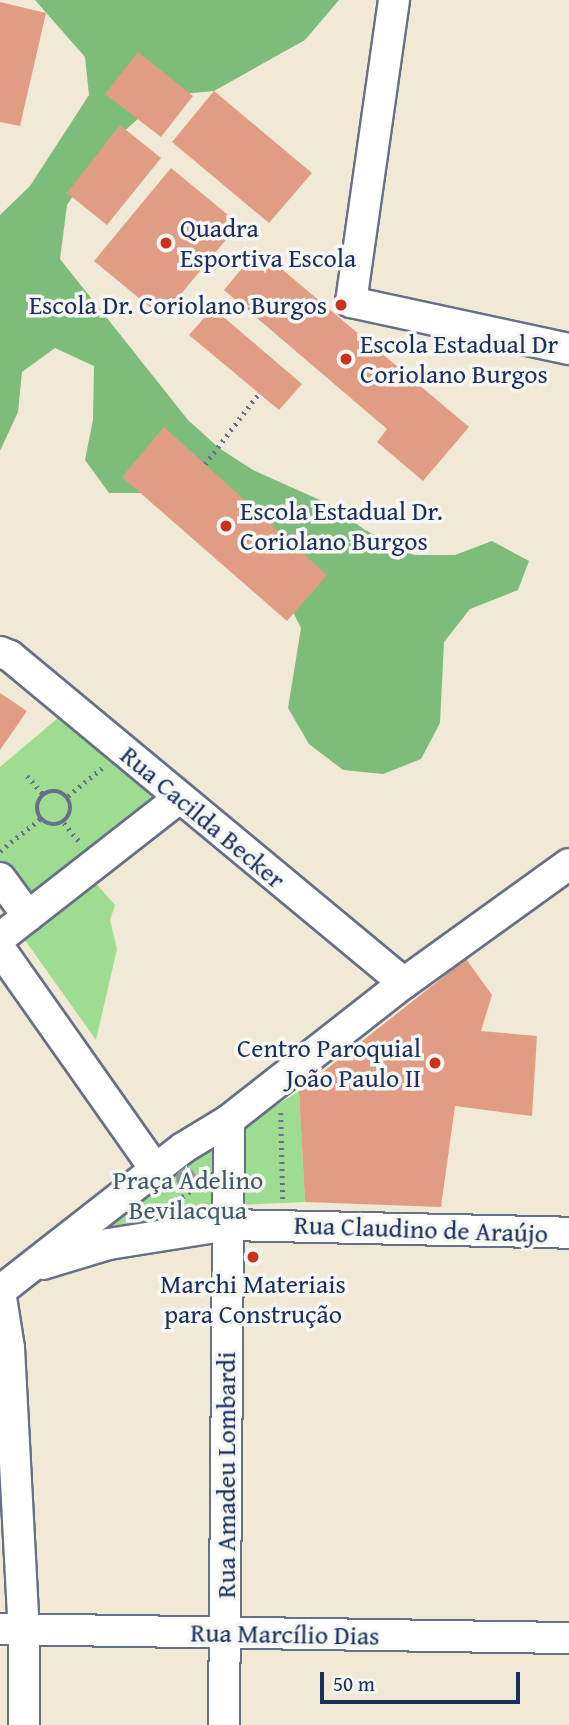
<!DOCTYPE html>
<html>
<head>
<meta charset="utf-8">
<style>
	body { margin:0 }
	#map { position:relative; width:569px; height:1725px; overflow:hidden; background:#f0e9d5; font-family:"Gentium Book Plus",serif }
	div>[style] { position:absolute }
	.green>* { inset:0; background:#9ddc91 }
	.forest>* { inset:0; background:#7ebc7b }
	.building>* { inset:0; background:#e19d84 }
	.path>* { height:4.5px; margin-top:-2.25px; transform-origin:0; background:repeating-linear-gradient(90deg,#667088 0 2px,transparent 0 7px) }
	.path>.ring { margin:-2.25px; padding:0; box-sizing:content-box; background:none; border:4.5px solid #667088; border-radius:50% }
	.roads { filter:drop-shadow(2px 0 #667088) drop-shadow(-2px 0 #667088) drop-shadow(0 2px #667088) drop-shadow(0 -2px #667088) }
	.minor>* { height:30px; margin:-15px; padding:0 15px; transform-origin:15px; border-radius:15px; background:#fff }
	.trees>* { width:20px; height:20px; margin:-10px; border-radius:50%; background:#8d9a9b }
	.dots>* { width:19px; height:19px; translate:-50% -50%; box-sizing:border-box; border:4px solid #f6f6f2; border-radius:50% }
	span { translate:-50% -50%; white-space:nowrap; text-align:center; line-height:1.15; -webkit-text-stroke:7px #f6f6f2; paint-order:stroke }
	.poi-label { font-size:26px; color:#1b2f5e }
	.left { translate:0 -50%; text-align:left }
	.right { translate:-100% -50%; text-align:right }
	.street-label { font-size:26px; color:#1b2f5e }
	.park-label { font-size:26px; color:#3c5a6b }
	.scale { position:absolute; left:320px; top:1672px; width:200px; height:32px; box-sizing:border-box; border:4px solid #1b2f5e; border-top:0; padding-left:9px; font-size:21px; line-height:24px; white-space:nowrap; color:#1b2f5e; -webkit-text-stroke:5px #f6f6f2; paint-order:stroke }
</style>
</head>
<body>
<div id="map">
	<div class="green">
		<i style="clip-path:polygon(71px 707px,175px 795px,85px 871px,115px 905px,110px 920px,117px 949px,96px 1040px,15px 926px,0 878px,0 767px)"></i>
		<i style="clip-path:polygon(299px 1091px,305px 1202px,239px 1205px,238px 1130px)"></i>
		<i style="clip-path:polygon(225px 1126px,224px 1222px,54px 1253px)"></i>
	</div>
	<div class="forest">
		<i style="clip-path:polygon(35px 0,339px 0,305px 40px,214px 91px,139px 98px,139px 118px,105px 148px,67px 205px,60px 259px,188px 420px,219px 448px,253px 470px,331px 505px,365px 530px,414px 555px,455px 555px,492px 541px,529px 561px,518px 590px,470px 609px,444px 642px,440px 723px,421px 759px,383px 774px,343px 770px,309px 744px,288px 708px,301px 628px,282px 590px,150px 493px,109px 493px,85px 460px,93px 420px,94px 366px,55px 348px,22px 372px,18px 412px,0 451px,0 215px,30px 186px,89px 95px,85px 57px)"></i>
	</div>
	<div class="building">
		<i style="clip-path:polygon(0 2px,46px 13px,20px 126px,0 122px)"></i>
		<i style="clip-path:polygon(138px 52px,193px 96px,161px 137px,105px 94px)"></i>
		<i style="clip-path:polygon(214px 91px,312px 173px,269px 223px,172px 142px)"></i>
		<i style="clip-path:polygon(120px 125px,161px 158px,107px 225px,67px 193px)"></i>
		<i style="clip-path:polygon(171px 168px,239px 224px,162px 317px,94px 261px)"></i>
		<i style="clip-path:polygon(258px 249px,469px 427px,423px 481px,377px 442px,387px 429px,224px 290px)"></i>
		<i style="clip-path:polygon(213px 308px,302px 384px,279px 410px,189px 335px)"></i>
		<i style="clip-path:polygon(164px 427px,327px 575px,287px 621px,122px 477px)"></i>
		<i style="clip-path:polygon(0 693px,27px 711px,0 750px)"></i>
		<i style="clip-path:polygon(466px 959px,492px 995px,481px 1031px,537px 1036px,532px 1116px,455px 1106px,441px 1207px,305px 1202px,299px 1091px)"></i>
	</div>
	<div class="path">
		<i style="left:205px;top:464px;width:89px;rotate:-52.7deg"></i>
		<i style="left:27px;top:776px;width:24px;rotate:48deg"></i>
		<i class="ring" style="left:37px;top:791px;width:29.5px;height:29.5px"></i>
		<i style="left:68px;top:796px;width:44px;rotate:-39.5deg"></i>
		<i style="left:64px;top:823px;width:23px;rotate:50deg"></i>
		<i style="left:0;top:851px;width:51px;rotate:-38.7deg"></i>
		<i style="left:281px;top:1113px;width:86px;rotate:88.7deg"></i>
		<i style="left:171px;top:1205px;width:37px;rotate:-36deg"></i>
	</div>
	<div class="roads">
		<div class="minor">
			<i style="left:394px;top:0;width:305px;rotate:98.1deg"></i>
			<i style="left:351px;top:302px;width:223px;rotate:12.2deg"></i>
			<i style="left:0;top:652px;width:11px;rotate:22deg"></i>
			<i style="left:10px;top:656px;width:512px;rotate:39.69deg"></i>
			<i style="left:0;top:878px;width:47px;rotate:53.6deg"></i>
			<i style="left:0;top:938px;width:227px;rotate:-38deg"></i>
			<i style="left:0;top:949px;width:269px;rotate:54.8deg"></i>
			<i style="left:43px;top:1264px;width:69px;rotate:-16.9deg"></i>
			<i style="left:109px;top:1244px;width:121px;rotate:-9.1deg"></i>
			<i style="left:228px;top:1225px;width:341px;rotate:1.3deg"></i>
			<i style="left:0;top:1291px;width:232px;rotate:-38deg"></i>
			<i style="left:183px;top:1148px;width:54px;rotate:-31.3deg"></i>
			<i style="left:229px;top:1120px;width:222px;rotate:-38.1deg"></i>
			<i style="left:404px;top:983px;width:203px;rotate:-35.8deg"></i>
			<i style="left:0;top:1291px;width:58px;rotate:81deg"></i>
			<i style="left:9px;top:1348px;width:282px;rotate:87deg"></i>
			<i style="left:24px;top:1630px;width:95px;rotate:90deg"></i>
			<i style="left:0;top:1629px;width:569px;rotate:0.91deg"></i>
			<i style="left:224px;top:1725px;width:605px;rotate:-89.53deg"></i>
		</div>
	</div>
	<div class="trees">
		<i style="left:186px;top:1178px"></i>
	</div>
	<div class="dots">
		<i style="left:166px;top:243px;background:#c8321e"></i>
		<i style="left:341px;top:305px;background:#c8321e"></i>
		<i style="left:346px;top:359px;background:#c8321e"></i>
		<i style="left:226px;top:526px;background:#c8321e"></i>
		<i style="left:435px;top:1063px;background:#c8321e"></i>
		<i style="left:253px;top:1257px;background:#c8321e"></i>
	</div>
	<div class="poi-label">
		<span class="left" style="left:180px;top:243px">Quadra<br>Esportiva Escola</span>
		<span class="right" style="left:327px;top:305px">Escola Dr. Coriolano Burgos</span>
		<span class="left" style="left:360px;top:359px">Escola Estadual Dr<br>Coriolano Burgos</span>
		<span class="left" style="left:240px;top:526px">Escola Estadual Dr.<br>Coriolano Burgos</span>
		<span class="right" style="left:421px;top:1063px">Centro Paroquial<br>João Paulo II</span>
		<span style="left:253px;top:1299px">Marchi Materiais<br>para Construção</span>
	</div>
	<div class="street-label">
		<span style="left:203px;top:817px;rotate:40deg">Rua Cacilda Becker</span>
		<span style="left:421px;top:1229px;rotate:2deg">Rua Claudino de Araújo</span>
		<span style="left:226px;top:1475px;rotate:-90deg">Rua Amadeu Lombardi</span>
		<span style="left:285px;top:1634px;rotate:1deg">Rua Marcílio Dias</span>
	</div>
	<div class="park-label">
		<span style="left:188px;top:1195px">Praça Adelino<br>Bevilacqua</span>
	</div>
	<div class="scale">50 m</div>
</div>
</body>
</html>
